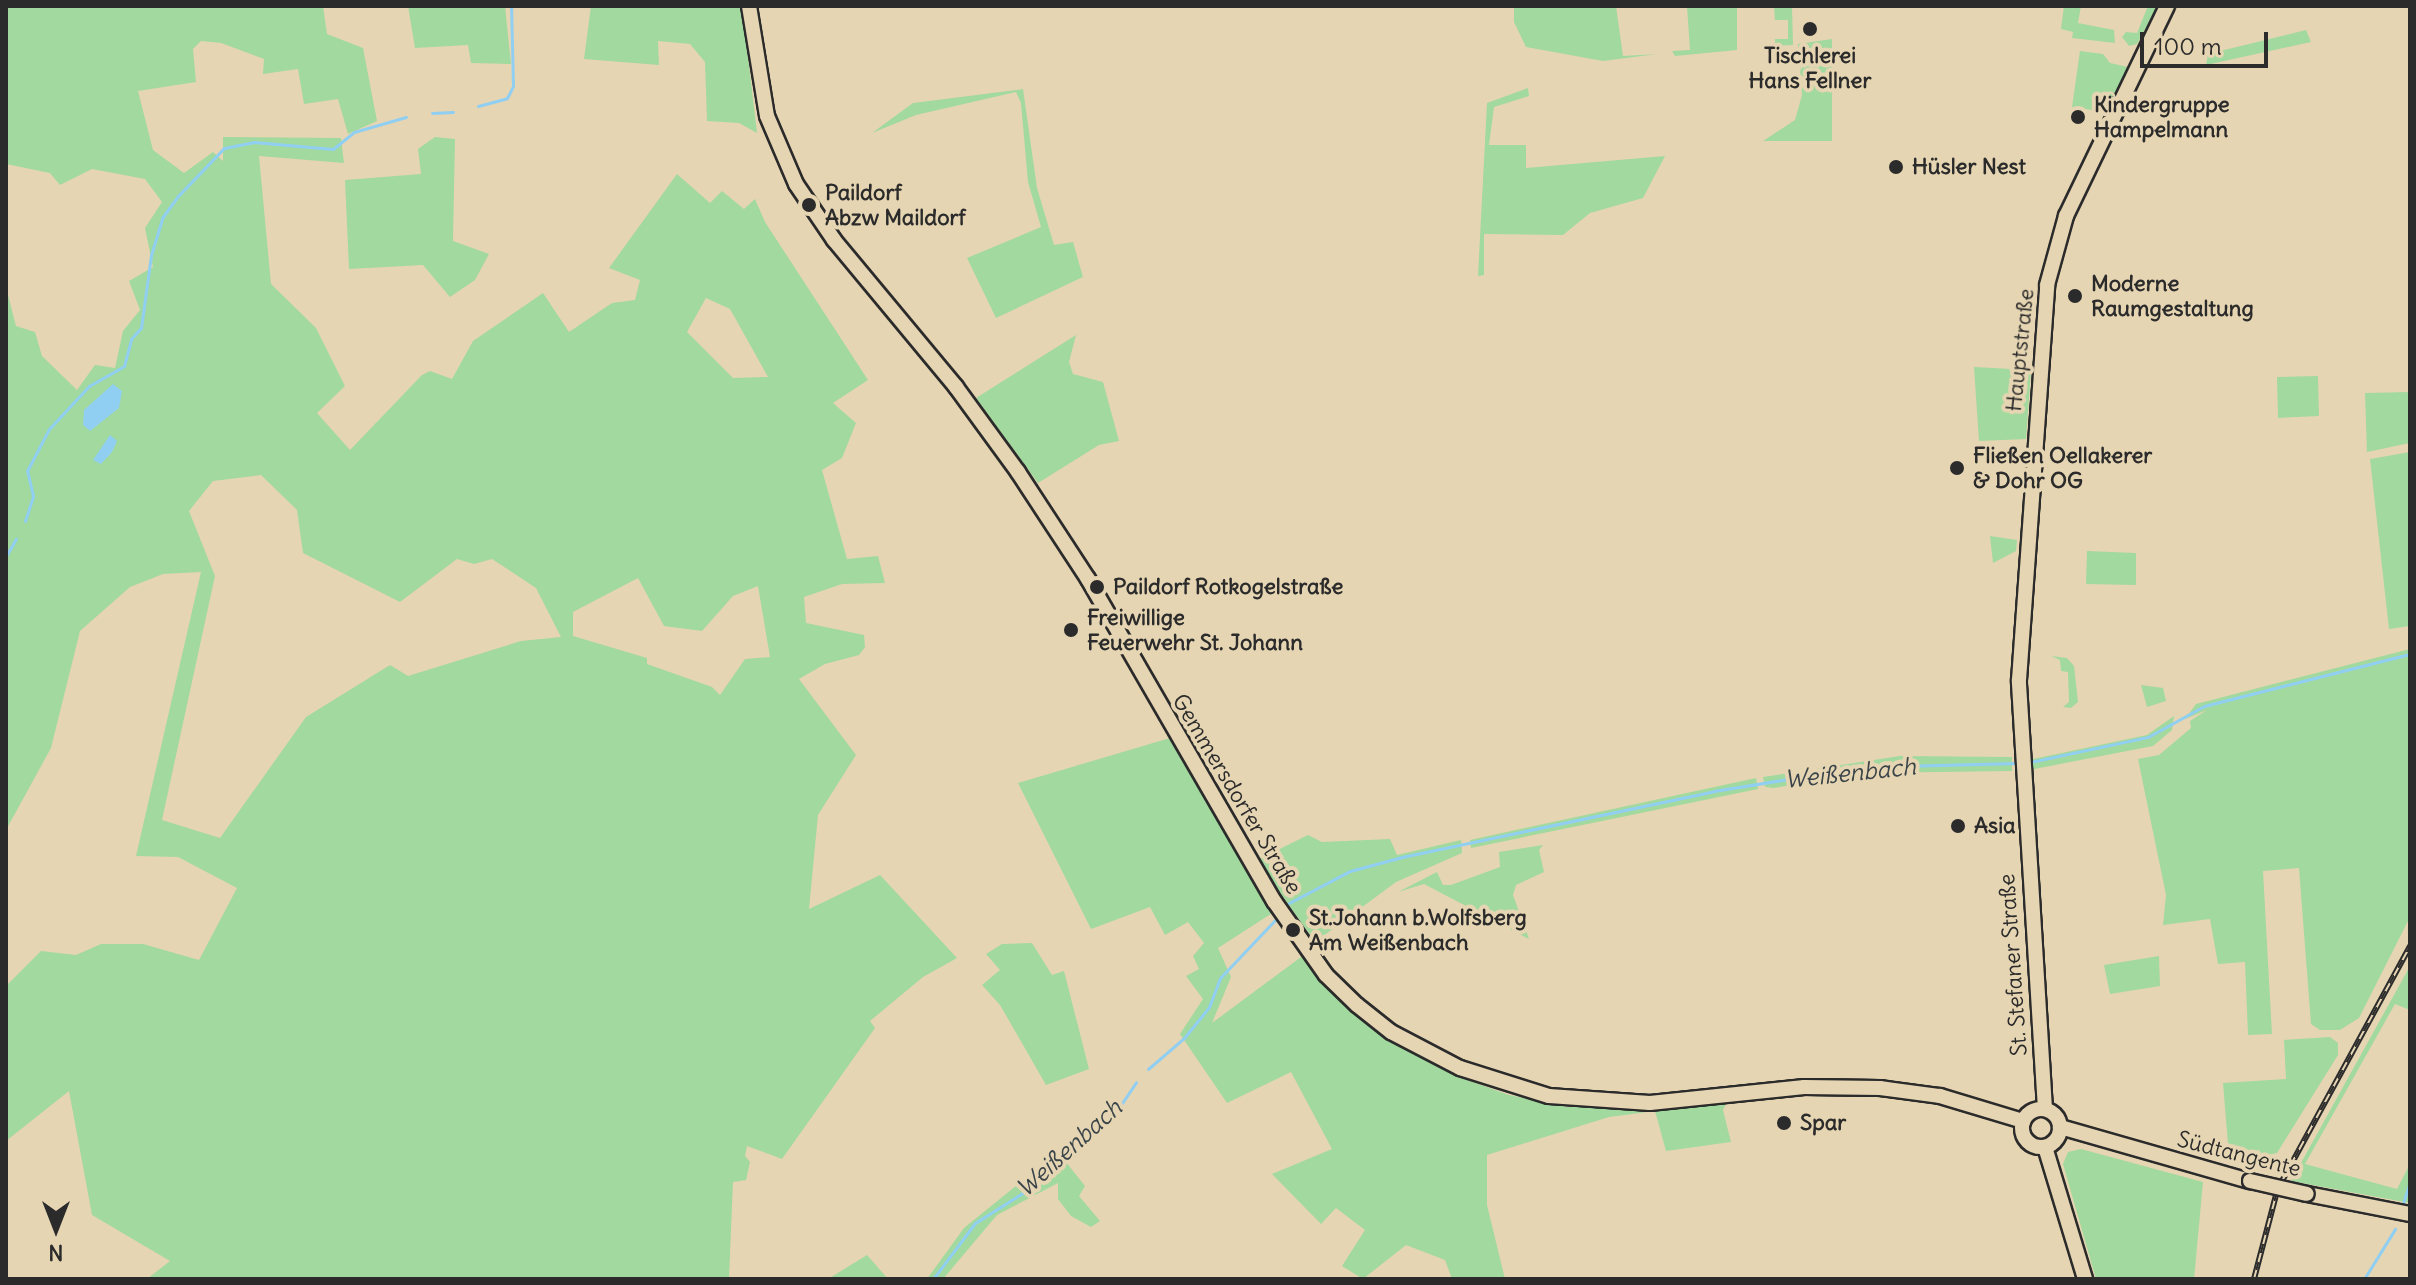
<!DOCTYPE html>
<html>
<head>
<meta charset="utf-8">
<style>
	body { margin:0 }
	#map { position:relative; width:2416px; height:1285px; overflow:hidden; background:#e6d5b2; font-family:Delius,sans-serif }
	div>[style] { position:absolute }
	.green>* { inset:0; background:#a2d99e }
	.water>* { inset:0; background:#91cff2 }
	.stream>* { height:3px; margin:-1.5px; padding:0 1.5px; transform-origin:1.5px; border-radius:1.5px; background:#91cff2 }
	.roads { filter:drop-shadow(2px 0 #2b2b2b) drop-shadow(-2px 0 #2b2b2b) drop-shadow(0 2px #2b2b2b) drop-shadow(0 -2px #2b2b2b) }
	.secondary>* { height:14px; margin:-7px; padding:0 7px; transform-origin:7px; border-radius:7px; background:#e6d5b2 }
	.secondary>.ring { margin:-7px; padding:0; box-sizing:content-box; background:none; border:14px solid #e6d5b2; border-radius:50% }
	.rail>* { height:6px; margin-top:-3px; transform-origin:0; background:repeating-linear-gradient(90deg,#e6d5b2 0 9px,#2b2b2b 0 18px); box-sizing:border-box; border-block:2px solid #2b2b2b }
	.bridges { filter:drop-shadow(2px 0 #2b2b2b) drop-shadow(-2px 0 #2b2b2b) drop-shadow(0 2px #2b2b2b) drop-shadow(0 -2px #2b2b2b) }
	.secondary-bridge>* { height:14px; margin:-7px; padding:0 7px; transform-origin:7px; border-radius:7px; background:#e6d5b2 }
	.dots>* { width:22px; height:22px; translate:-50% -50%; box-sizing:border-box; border:4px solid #e6d5b2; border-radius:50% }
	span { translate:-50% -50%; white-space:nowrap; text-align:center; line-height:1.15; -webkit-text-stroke:8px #e6d5b2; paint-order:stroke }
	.poi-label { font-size:22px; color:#2b2b2b; font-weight:700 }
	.left { translate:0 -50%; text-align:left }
	.street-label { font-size:22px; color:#2b2b2b }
	.water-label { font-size:24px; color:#3a4449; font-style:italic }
	.frame { position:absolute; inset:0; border:8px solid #2b2b2b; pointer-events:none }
	.north { position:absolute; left:16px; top:1189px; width:80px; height:80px; -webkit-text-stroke:6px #e6d5b2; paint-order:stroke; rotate:180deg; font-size:22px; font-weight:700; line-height:32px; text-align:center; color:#2b2b2b }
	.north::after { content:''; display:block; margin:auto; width:28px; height:36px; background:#2b2b2b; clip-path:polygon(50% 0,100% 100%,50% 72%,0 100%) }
	.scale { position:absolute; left:2140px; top:32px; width:128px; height:36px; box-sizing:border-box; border:4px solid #2b2b2b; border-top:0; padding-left:10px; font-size:24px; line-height:28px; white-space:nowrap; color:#2b2b2b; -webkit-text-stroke:6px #e6d5b2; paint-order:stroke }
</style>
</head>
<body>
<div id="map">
	<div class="green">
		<i style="clip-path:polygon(evenodd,6px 6px,323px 6px,327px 34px,363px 48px,377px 121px,348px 134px,338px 99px,304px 104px,298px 69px,263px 74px,264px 59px,221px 43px,201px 41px,193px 49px,196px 82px,138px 91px,153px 150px,184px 173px,213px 152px,223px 161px,223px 137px,341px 138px,344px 163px,259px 156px,271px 284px,316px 328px,345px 386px,317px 413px,350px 450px,422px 375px,430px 371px,452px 379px,473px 341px,543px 293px,569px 332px,612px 303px,635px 300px,640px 280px,609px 268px,677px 174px,710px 203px,722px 191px,744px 209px,755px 199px,765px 222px,868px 380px,833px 403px,856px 423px,842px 458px,822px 470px,847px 559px,878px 556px,885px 583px,842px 584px,804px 597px,806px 623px,864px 635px,865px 647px,859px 655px,825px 664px,799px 679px,856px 755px,818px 815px,809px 909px,880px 875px,957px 958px,923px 977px,870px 1021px,875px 1028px,782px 1159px,747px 1146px,745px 1156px,750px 1162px,746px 1180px,733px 1182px,729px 1279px,147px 1279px,170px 1261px,92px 1215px,69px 1091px,6px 1141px,6px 986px,41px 951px,76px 955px,101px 944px,143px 944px,199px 960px,237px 888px,178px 857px,136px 856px,201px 572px,163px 574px,130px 587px,80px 631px,51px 748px,6px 830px,6px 287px,16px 326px,35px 332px,42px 356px,77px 390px,95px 365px,115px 368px,123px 331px,140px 310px,129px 281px,153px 267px,145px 228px,162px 202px,145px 179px,92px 169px,60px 185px,50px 173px,6px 164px,6px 6px,706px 298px,730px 309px,768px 377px,733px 378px,687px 332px,706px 298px,6px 6px,261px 475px,297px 510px,303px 553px,400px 602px,457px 559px,474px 564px,492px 559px,536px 588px,561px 637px,521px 641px,408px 676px,390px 665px,306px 717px,220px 838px,162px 820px,215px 576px,189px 511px,213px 481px,261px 475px,6px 6px,638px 578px,664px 626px,702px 631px,733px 596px,758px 586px,770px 657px,745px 659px,720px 695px,712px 687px,647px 664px,647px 658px,573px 636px,573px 612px,638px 578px)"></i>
		<i style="clip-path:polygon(408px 6px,505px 6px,511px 64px,471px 63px,468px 45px,415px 48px)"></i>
		<i style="clip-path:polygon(591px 6px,742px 6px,757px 133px,739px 123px,707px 121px,705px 62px,690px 44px,658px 41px,659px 65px,584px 59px)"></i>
		<i style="clip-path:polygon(1514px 6px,1616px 6px,1623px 56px,1657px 54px,1603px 61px,1526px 47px,1514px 22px)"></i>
		<i style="clip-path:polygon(1687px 6px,1737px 6px,1737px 50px,1675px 56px,1672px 51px,1690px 50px)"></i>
		<i style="clip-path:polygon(1774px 6px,1792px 6px,1793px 45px,1775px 46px,1775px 39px,1788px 39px,1788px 20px,1775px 20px)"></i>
		<i style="clip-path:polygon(2064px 6px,2081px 6px,2078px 23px,2114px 30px,2115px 43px,2072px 38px,2073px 32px,2061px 29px)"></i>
		<i style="clip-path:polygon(2148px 6px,2158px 6px,2137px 44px,2129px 46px,2122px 37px,2126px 32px,2137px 33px)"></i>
		<i style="clip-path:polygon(2306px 30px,2311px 42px,2206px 65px,2208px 54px)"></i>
		<i style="clip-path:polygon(1832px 39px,1832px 141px,1763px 141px,1795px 120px,1802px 95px,1798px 44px)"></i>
		<i style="clip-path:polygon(2080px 51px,2103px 54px,2110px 63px,2128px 67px,2105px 112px,2072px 107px)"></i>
		<i style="clip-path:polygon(1528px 88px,1529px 96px,1494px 107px,1489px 145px,1526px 145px,1526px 168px,1665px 156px,1643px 198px,1590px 213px,1563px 235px,1484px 234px,1484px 275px,1478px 276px,1487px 103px)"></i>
		<i style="clip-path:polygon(1023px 89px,1037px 188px,1054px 245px,1073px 242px,1083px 277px,996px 318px,967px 258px,1041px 227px,1028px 182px,1021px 103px,1016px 92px,916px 115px,872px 133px,913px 103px)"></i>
		<i style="clip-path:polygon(435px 137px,455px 139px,453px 241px,489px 254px,475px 280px,450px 297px,423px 265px,349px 269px,345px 180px,421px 174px,418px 149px)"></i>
		<i style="clip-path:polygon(1076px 335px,1069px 362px,1073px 374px,1103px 382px,1119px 441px,1099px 445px,1038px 483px,976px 398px)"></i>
		<i style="clip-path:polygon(1974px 367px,2031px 370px,2026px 439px,1979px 441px)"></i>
		<i style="clip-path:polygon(2318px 376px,2319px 416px,2278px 418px,2277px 377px)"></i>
		<i style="clip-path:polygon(2410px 392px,2410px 443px,2367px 452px,2365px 393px)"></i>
		<i style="clip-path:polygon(2410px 452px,2410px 626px,2389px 629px,2370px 459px)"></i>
		<i style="clip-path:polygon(1990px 536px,2017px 540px,2016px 551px,1993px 563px)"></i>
		<i style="clip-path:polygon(2087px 551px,2136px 553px,2136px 585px,2086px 584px)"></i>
		<i style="clip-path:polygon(2410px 649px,2410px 917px,2359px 1018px,2340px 1030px,2320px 1030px,2311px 1024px,2299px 868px,2263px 871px,2272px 1034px,2248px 1035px,2245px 962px,2218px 964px,2210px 919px,2163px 925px,2166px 895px,2138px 759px,2159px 755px,2191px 728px,2190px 721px,2207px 710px,2185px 719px,2196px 704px)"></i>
		<i style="clip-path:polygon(2051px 656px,2067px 658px,2074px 666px,2078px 702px,2071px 708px,2063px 707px,2069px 702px,2068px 672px,2061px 671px,2060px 660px)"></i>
		<i style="clip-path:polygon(2141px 685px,2163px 688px,2166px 701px,2147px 707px)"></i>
		<i style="clip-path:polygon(2174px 716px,2172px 730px,2153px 746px,2029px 770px,2029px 760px,2147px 735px)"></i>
		<i style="clip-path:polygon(1170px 738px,1274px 912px,1218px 948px,1231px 977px,1212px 1023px,1305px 954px,1462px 1078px,1509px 1095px,1567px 1107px,1726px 1104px,1723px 1110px,1731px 1142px,1666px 1151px,1655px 1111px,1609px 1117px,1487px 1155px,1487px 1205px,1505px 1279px,1452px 1279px,1445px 1260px,1406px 1245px,1363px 1279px,1342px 1266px,1365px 1230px,1336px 1208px,1321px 1224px,1272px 1174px,1332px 1149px,1291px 1072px,1227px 1103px,1180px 1034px,1203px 999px,1186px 976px,1199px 969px,1193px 956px,1204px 943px,1188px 922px,1165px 935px,1150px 907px,1091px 929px,1018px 783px)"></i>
		<i style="clip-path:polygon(1900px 756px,2012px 757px,2012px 771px,1866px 773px,1774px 788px,1765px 787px,1763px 777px)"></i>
		<i style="clip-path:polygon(1756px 778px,1758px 789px,1471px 848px,1470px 840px)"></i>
		<i style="clip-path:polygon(1308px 835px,1322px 842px,1390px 839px,1397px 855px,1461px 840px,1462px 853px,1396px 882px,1315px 942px,1257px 860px)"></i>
		<i style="clip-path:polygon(1543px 845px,1539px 850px,1544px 872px,1516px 885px,1513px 895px,1529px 939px,1424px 884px,1398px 892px,1437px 872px,1443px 885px,1451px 885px,1500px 867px,1499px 852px)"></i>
		<i style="clip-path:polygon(1032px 943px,1052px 975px,1064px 971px,1089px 1069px,1046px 1085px,1000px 1005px,982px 985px,1000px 970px,986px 954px,1002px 944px)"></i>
		<i style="clip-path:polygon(2159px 956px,2160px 986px,2110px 994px,2104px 965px)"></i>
		<i style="clip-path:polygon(2410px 966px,2410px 1010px,2395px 1004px,2305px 1164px,2397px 1189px,2410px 1164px,2410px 1203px,2291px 1181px)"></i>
		<i style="clip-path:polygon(2330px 1037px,2338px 1043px,2338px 1055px,2277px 1153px,2267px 1155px,2228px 1144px,2223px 1083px,2286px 1079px,2284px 1040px)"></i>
		<i style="clip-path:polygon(2081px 1149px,2203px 1182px,2194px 1279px,2096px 1279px,2063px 1164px,2068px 1152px)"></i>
		<i style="clip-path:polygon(1058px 1152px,1085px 1186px,1079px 1196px,1100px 1221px,1091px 1227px,1071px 1216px,1058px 1199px,1058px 1183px,997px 1215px,943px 1279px,927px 1279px,964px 1228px)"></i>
		<i style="clip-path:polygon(867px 1255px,888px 1279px,828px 1279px)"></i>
	</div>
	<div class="water">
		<i style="clip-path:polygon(113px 384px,122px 391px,119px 408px,90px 431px,83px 425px,84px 410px)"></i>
		<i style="clip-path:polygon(110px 435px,117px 441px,112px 452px,101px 464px,93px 460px)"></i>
	</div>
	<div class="stream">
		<i style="left:478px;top:106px;width:30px;rotate:-15deg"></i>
		<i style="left:507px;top:98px;width:13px;rotate:-63deg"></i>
		<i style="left:513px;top:86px;width:80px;rotate:-91.4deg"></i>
		<i style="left:432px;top:113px;width:21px;rotate:-3deg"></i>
		<i style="left:25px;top:521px;width:26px;rotate:-72deg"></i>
		<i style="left:33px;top:496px;width:26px;rotate:-103deg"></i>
		<i style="left:27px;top:471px;width:47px;rotate:-62.4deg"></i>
		<i style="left:49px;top:429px;width:59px;rotate:-47.1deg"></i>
		<i style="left:89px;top:386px;width:40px;rotate:-29.7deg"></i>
		<i style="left:124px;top:366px;width:28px;rotate:-75deg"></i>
		<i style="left:131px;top:339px;width:15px;rotate:-48deg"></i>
		<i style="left:141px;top:328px;width:74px;rotate:-82.2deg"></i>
		<i style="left:151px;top:255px;width:39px;rotate:-73deg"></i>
		<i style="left:162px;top:218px;width:27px;rotate:-54deg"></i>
		<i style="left:178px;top:196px;width:66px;rotate:-46.2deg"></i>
		<i style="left:224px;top:148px;width:31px;rotate:-11deg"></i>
		<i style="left:254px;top:142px;width:79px;rotate:5.1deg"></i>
		<i style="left:333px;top:149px;width:27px;rotate:-39deg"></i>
		<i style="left:354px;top:132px;width:54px;rotate:-16.1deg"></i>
		<i style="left:6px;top:556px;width:20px;rotate:-60deg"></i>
		<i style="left:2030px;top:762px;width:121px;rotate:-12deg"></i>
		<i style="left:2148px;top:737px;width:64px;rotate:-29deg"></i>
		<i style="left:2204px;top:706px;width:212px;rotate:-14.2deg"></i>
		<i style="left:1289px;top:903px;width:69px;rotate:-27.7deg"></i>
		<i style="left:1350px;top:871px;width:54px;rotate:-15.1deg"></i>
		<i style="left:1402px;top:857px;width:319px;rotate:-11.9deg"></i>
		<i style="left:1714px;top:791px;width:150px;rotate:-9.2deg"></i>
		<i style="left:1862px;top:767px;width:156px;rotate:-1.5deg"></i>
		<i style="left:1148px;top:1069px;width:48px;rotate:-40.7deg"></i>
		<i style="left:1184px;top:1038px;width:40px;rotate:-51deg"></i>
		<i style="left:1209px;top:1007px;width:31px;rotate:-69deg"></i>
		<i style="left:1220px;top:978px;width:81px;rotate:-46.5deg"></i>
		<i style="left:2403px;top:1203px;width:23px;rotate:-72deg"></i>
		<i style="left:933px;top:1279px;width:70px;rotate:-53.1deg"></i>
		<i style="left:975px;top:1223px;width:73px;rotate:-32.2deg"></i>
		<i style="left:1037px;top:1184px;width:107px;rotate:-42.3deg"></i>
		<i style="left:1116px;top:1112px;width:36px;rotate:-56deg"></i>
		<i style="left:2364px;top:1279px;width:59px;rotate:-58.2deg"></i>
	</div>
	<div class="roads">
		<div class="secondary">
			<i style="left:749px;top:6px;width:111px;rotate:80.7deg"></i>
			<i style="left:767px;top:116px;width:74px;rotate:66.9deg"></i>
			<i style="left:796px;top:184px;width:68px;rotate:55.8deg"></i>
			<i style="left:834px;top:240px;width:191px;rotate:50.3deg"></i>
			<i style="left:956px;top:387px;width:105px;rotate:53.9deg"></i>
			<i style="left:1018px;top:472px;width:128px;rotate:56.8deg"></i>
			<i style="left:1088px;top:579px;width:372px;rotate:60deg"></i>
			<i style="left:1274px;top:901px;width:90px;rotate:54.9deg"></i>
			<i style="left:1326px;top:975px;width:43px;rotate:44.1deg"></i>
			<i style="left:1357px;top:1005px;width:43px;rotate:38.5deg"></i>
			<i style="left:1391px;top:1032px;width:78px;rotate:27.6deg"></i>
			<i style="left:1460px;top:1068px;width:93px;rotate:17.5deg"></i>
			<i style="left:1549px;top:1096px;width:101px;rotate:4deg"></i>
			<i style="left:1650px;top:1103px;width:155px;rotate:-5.9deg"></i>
			<i style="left:1804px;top:1087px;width:76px;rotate:0.8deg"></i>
			<i style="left:1880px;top:1088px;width:61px;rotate:7.6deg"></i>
			<i style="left:1940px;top:1096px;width:87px;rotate:16.8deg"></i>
			<i style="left:2045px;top:1109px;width:430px;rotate:-93.5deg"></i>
			<i style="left:2019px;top:680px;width:396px;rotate:-85.9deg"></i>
			<i style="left:2047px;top:285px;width:72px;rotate:-74.6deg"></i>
			<i style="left:2066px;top:216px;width:233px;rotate:-64.3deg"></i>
			<i class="ring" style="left:2022px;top:1109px;width:24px;height:24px"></i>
			<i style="left:2060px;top:1127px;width:198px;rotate:15.9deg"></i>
			<i style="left:2045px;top:1147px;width:138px;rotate:73.1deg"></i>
			<i style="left:2307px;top:1194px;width:105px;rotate:11deg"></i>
		</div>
	</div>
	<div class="rail">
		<i style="left:2282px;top:1181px;width:268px;rotate:-61.4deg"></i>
		<i style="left:2254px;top:1279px;width:87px;rotate:-75.3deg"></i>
	</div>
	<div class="bridges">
		<div class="secondary-bridge">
			<i style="left:2250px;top:1181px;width:58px;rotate:12.8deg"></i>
		</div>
	</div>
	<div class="dots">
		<i style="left:1810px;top:29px;background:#2b2b2b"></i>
		<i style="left:2078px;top:117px;background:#2b2b2b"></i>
		<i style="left:1896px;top:167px;background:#2b2b2b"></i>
		<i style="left:809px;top:205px;background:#2b2b2b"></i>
		<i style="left:2075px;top:296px;background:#2b2b2b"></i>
		<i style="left:1957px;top:468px;background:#2b2b2b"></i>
		<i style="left:1097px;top:587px;background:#2b2b2b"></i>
		<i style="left:1071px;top:630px;background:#2b2b2b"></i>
		<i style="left:1958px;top:826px;background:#2b2b2b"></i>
		<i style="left:1293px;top:930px;background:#2b2b2b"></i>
		<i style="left:1784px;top:1123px;background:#2b2b2b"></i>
	</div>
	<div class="poi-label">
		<span style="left:1810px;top:68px">Tischlerei<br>Hans Fellner</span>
		<span class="left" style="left:2094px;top:117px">Kindergruppe<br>Hampelmann</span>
		<span class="left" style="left:1912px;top:167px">Hüsler Nest</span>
		<span class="left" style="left:825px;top:205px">Paildorf<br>Abzw Maildorf</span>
		<span class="left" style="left:2091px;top:296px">Moderne<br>Raumgestaltung</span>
		<span class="left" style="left:1973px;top:468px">Fließen Oellakerer<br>&amp; Dohr OG</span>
		<span class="left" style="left:1113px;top:587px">Paildorf Rotkogelstraße</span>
		<span class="left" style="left:1087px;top:630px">Freiwillige<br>Feuerwehr St. Johann</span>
		<span class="left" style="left:1974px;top:826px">Asia</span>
		<span class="left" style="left:1309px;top:930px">St.Johann b.Wolfsberg<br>Am Weißenbach</span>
		<span class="left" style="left:1800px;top:1123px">Spar</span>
	</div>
	<div class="street-label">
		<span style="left:2020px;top:350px;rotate:-84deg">Hauptstraße</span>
		<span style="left:1237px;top:794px;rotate:59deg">Gemmersdorfer Straße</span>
		<span style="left:2013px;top:965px;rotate:-94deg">St. Stefaner Straße</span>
		<span style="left:2239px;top:1154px;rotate:14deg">Südtangente</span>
	</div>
	<div class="water-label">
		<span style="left:1850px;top:773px;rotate:-6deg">Weißenbach</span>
		<span style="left:1069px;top:1148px;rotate:-42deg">Weißenbach</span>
	</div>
	<div class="frame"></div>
	<div class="north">N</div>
	<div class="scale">100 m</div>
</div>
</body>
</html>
